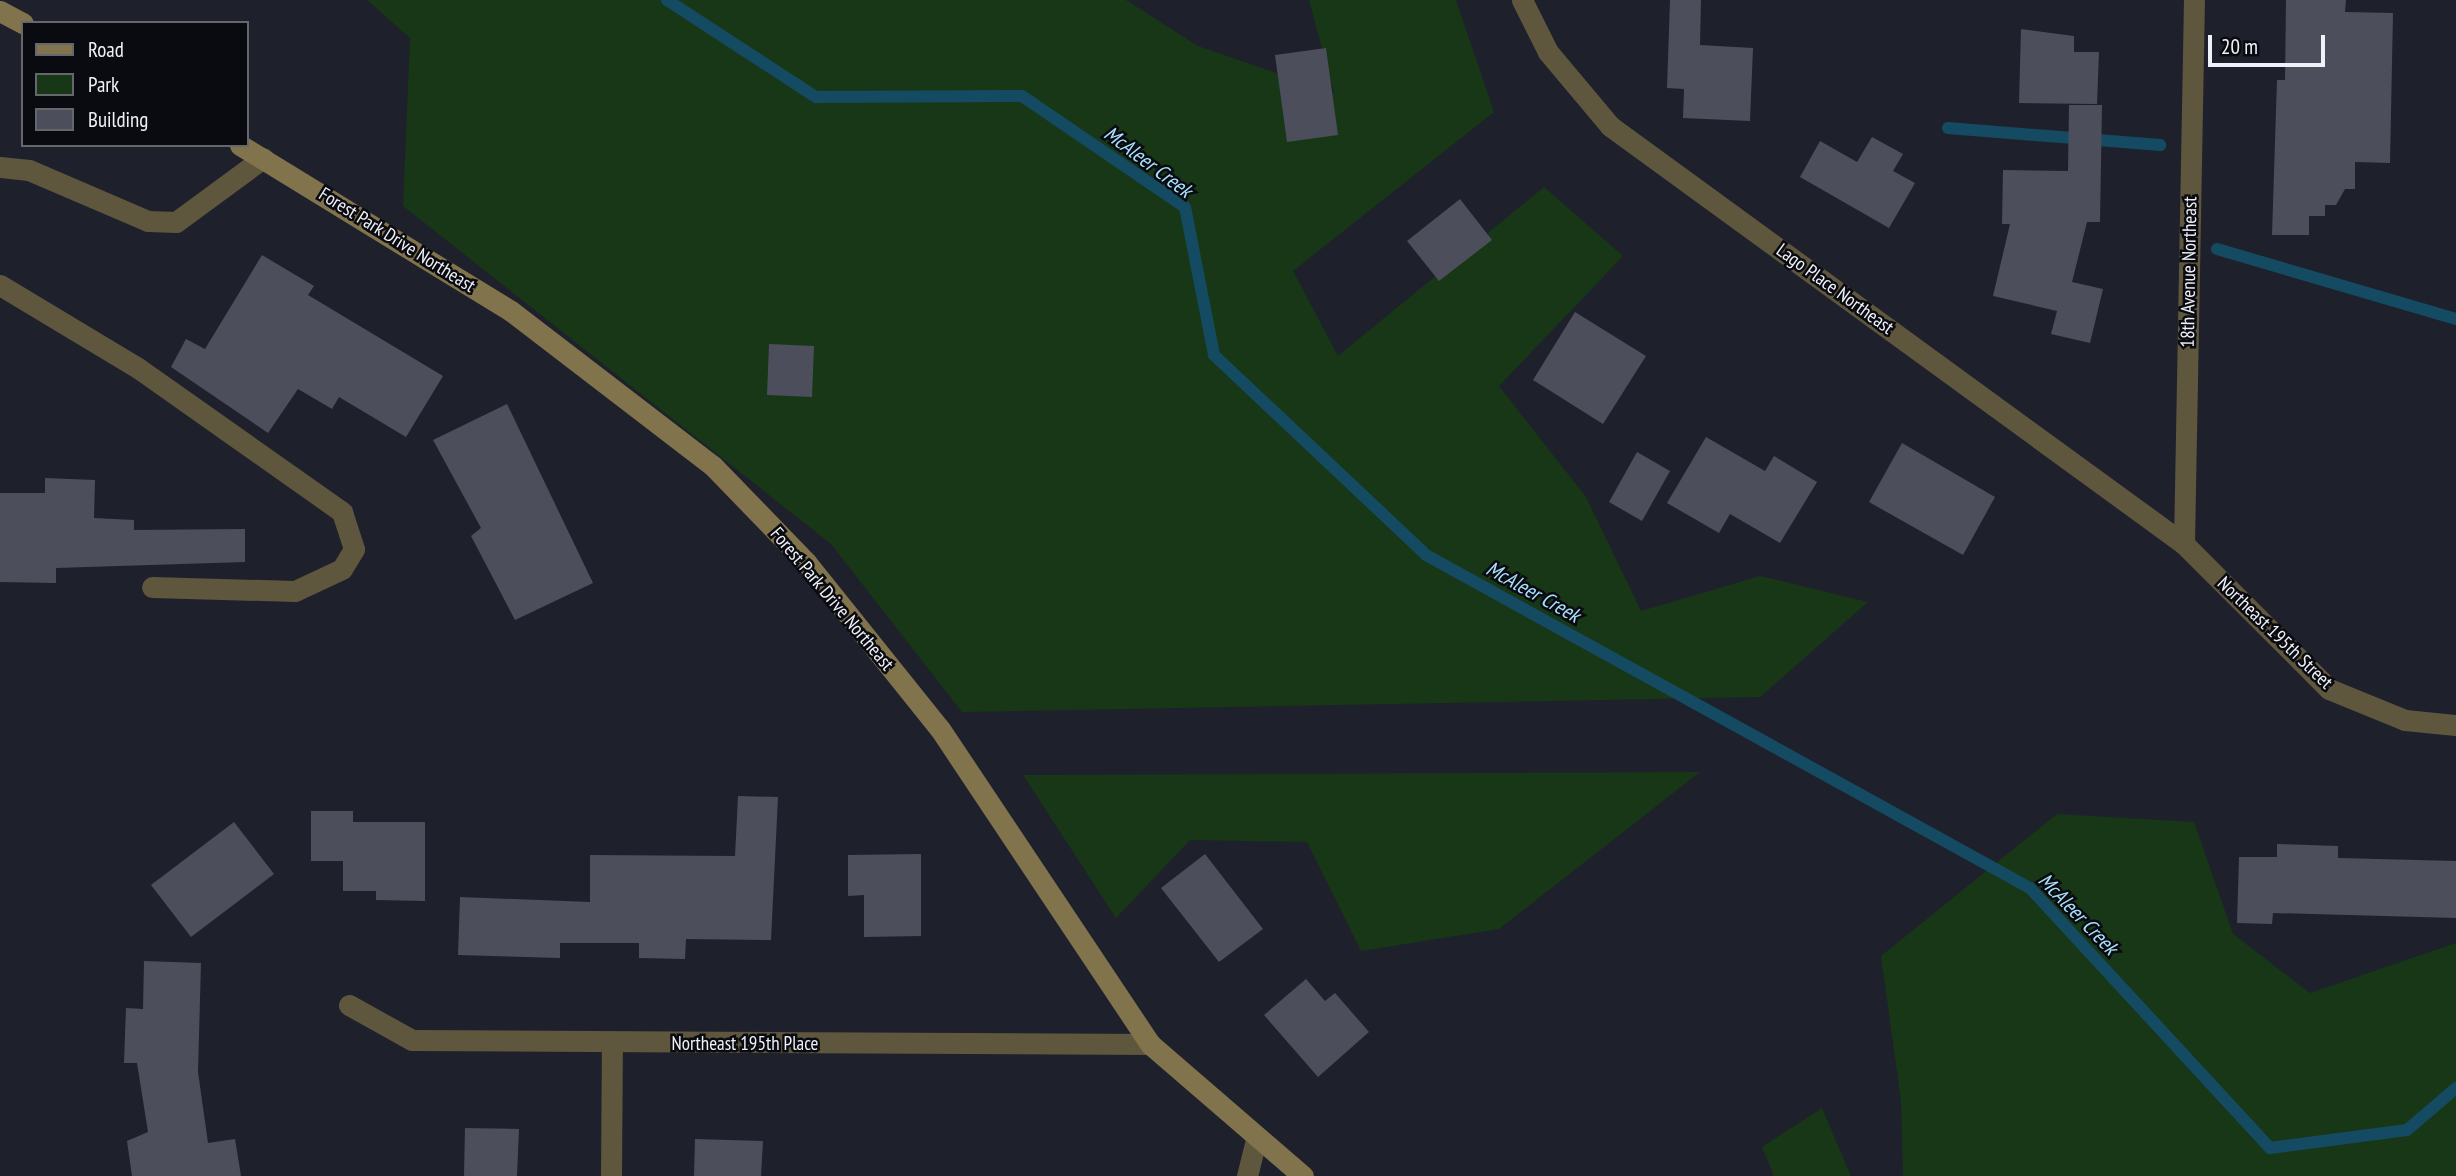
<!DOCTYPE html>
<html>
<head>
<meta charset="utf-8">
<style>
	body { margin:0 }
	#map { position:relative; width:2456px; height:1176px; overflow:hidden; background:#1e212c; font-family:"PT Sans Narrow",sans-serif }
	div>[style] { position:absolute }
	.green>* { inset:0; background:#173716 }
	.stream>* { height:12px; margin:-6px; padding:0 6px; transform-origin:6px; border-radius:6px; background:#144b63 }
	.building>* { inset:0; background:#4c4e5c }
	.street>* { height:21px; margin:-10.5px; padding:0 10.5px; transform-origin:10.5px; border-radius:10.5px; background:#5e563d }
	.secondary>* { height:21px; margin:-10.5px; padding:0 10.5px; transform-origin:10.5px; border-radius:10.5px; background:#81734b }
	span { translate:-50% -50%; white-space:nowrap; text-align:center; line-height:1.15; -webkit-text-stroke:5px #0a0b10; paint-order:stroke }
	.street-label { font-size:19px; color:#eff1f9 }
	.water-label { font-size:21px; color:#a8dffd; font-style:italic }
	.legend { position:absolute; left:21px; top:21px; width:228px; height:126px; box-sizing:border-box; background:#0a0b10; border:2px solid #66676d; margin:0; padding:9px 12px; list-style:none; font-size:21px; color:#eff1f9 }
	.legend li { display:flex; align-items:center; gap:14px; height:35px }
	.legend b { width:35px; border:2px solid #66676d }
	.scale { position:absolute; left:2208px; top:35px; width:117px; height:32px; box-sizing:border-box; border:4px solid #eff1f9; border-top:0; padding-left:9px; font-size:21px; line-height:24px; white-space:nowrap; color:#eff1f9; -webkit-text-stroke:5px #0a0b10; paint-order:stroke }
</style>
</head>
<body>
<div id="map">
	<div class="green">
		<i style="clip-path:polygon(367px 0,1126px 0,1198px 46px,1334px 93px,1309px 0,1456px 0,1494px 112px,1293px 271px,1338px 356px,1544px 187px,1623px 256px,1499px 386px,1586px 497px,1641px 611px,1760px 576px,1868px 602px,1760px 697px,962px 712px,831px 544px,403px 206px,410px 38px)"></i>
		<i style="clip-path:polygon(1700px 772px,1499px 929px,1361px 951px,1307px 842px,1190px 840px,1116px 918px,1023px 775px)"></i>
		<i style="clip-path:polygon(2057px 814px,2194px 822px,2233px 934px,2310px 993px,2456px 943px,2456px 1176px,1903px 1176px,1901px 1101px,1881px 956px)"></i>
		<i style="clip-path:polygon(1822px 1108px,1851px 1176px,1774px 1176px,1762px 1147px)"></i>
	</div>
	<div class="stream">
		<i style="left:667px;top:0;width:178px;rotate:33.1deg"></i>
		<i style="left:816px;top:97px;width:206px;rotate:-0.3deg"></i>
		<i style="left:1022px;top:96px;width:197px;rotate:34.3deg"></i>
		<i style="left:1185px;top:207px;width:151px;rotate:78.9deg"></i>
		<i style="left:1214px;top:355px;width:291px;rotate:43.3deg"></i>
		<i style="left:1426px;top:555px;width:690px;rotate:28.87deg"></i>
		<i style="left:2030px;top:888px;width:354px;rotate:47.3deg"></i>
		<i style="left:2270px;top:1148px;width:138px;rotate:-7.5deg"></i>
		<i style="left:2407px;top:1130px;width:65px;rotate:-40.6deg"></i>
		<i style="left:1948px;top:128px;width:213px;rotate:4.6deg"></i>
		<i style="left:2217px;top:249px;width:249px;rotate:16.3deg"></i>
	</div>
	<div class="building">
		<i style="clip-path:polygon(1670px 0,1701px 0,1700px 45px,1753px 48px,1750px 121px,1683px 118px,1684px 89px,1667px 88px)"></i>
		<i style="clip-path:polygon(2286px 0,2346px 0,2345px 12px,2393px 13px,2390px 163px,2355px 162px,2355px 189px,2345px 189px,2336px 205px,2325px 205px,2325px 216px,2309px 216px,2309px 235px,2272px 235px,2277px 80px,2285px 80px)"></i>
		<i style="clip-path:polygon(2021px 29px,2074px 36px,2074px 52px,2099px 52px,2097px 104px,2019px 103px)"></i>
		<i style="clip-path:polygon(1326px 48px,1338px 135px,1287px 142px,1275px 55px)"></i>
		<i style="clip-path:polygon(2069px 105px,2102px 105px,2100px 222px,2087px 222px,2072px 282px,2103px 289px,2090px 343px,2051px 334px,2057px 311px,1993px 296px,2010px 224px,2002px 224px,2003px 170px,2068px 171px)"></i>
		<i style="clip-path:polygon(1872px 137px,1903px 154px,1893px 171px,1915px 183px,1889px 228px,1800px 177px,1820px 141px,1857px 162px)"></i>
		<i style="clip-path:polygon(1460px 199px,1492px 240px,1439px 281px,1407px 241px)"></i>
		<i style="clip-path:polygon(262px 255px,314px 286px,308px 295px,443px 376px,406px 437px,339px 397px,332px 409px,298px 389px,268px 433px,171px 367px,186px 339px,205px 349px)"></i>
		<i style="clip-path:polygon(1575px 312px,1646px 356px,1603px 424px,1533px 380px)"></i>
		<i style="clip-path:polygon(769px 344px,814px 346px,812px 397px,767px 395px)"></i>
		<i style="clip-path:polygon(507px 404px,593px 583px,515px 620px,471px 536px,481px 528px,433px 440px)"></i>
		<i style="clip-path:polygon(1706px 437px,1765px 471px,1774px 456px,1817px 482px,1780px 543px,1730px 514px,1719px 533px,1667px 503px)"></i>
		<i style="clip-path:polygon(1902px 443px,1995px 497px,1963px 555px,1869px 502px)"></i>
		<i style="clip-path:polygon(1637px 452px,1670px 471px,1642px 521px,1609px 502px)"></i>
		<i style="clip-path:polygon(45px 478px,95px 480px,94px 518px,134px 520px,134px 530px,245px 529px,245px 562px,56px 568px,56px 583px,0 582px,0 493px,45px 493px)"></i>
		<i style="clip-path:polygon(738px 796px,778px 797px,771px 940px,686px 939px,685px 959px,639px 958px,639px 943px,560px 943px,560px 958px,458px 955px,460px 897px,590px 902px,590px 855px,735px 856px)"></i>
		<i style="clip-path:polygon(311px 811px,353px 811px,353px 822px,425px 822px,425px 901px,376px 900px,376px 891px,343px 891px,343px 861px,311px 861px)"></i>
		<i style="clip-path:polygon(234px 822px,274px 874px,191px 937px,151px 885px)"></i>
		<i style="clip-path:polygon(2277px 844px,2338px 846px,2338px 858px,2456px 861px,2456px 918px,2273px 913px,2272px 924px,2237px 923px,2239px 857px,2277px 857px)"></i>
		<i style="clip-path:polygon(921px 854px,921px 936px,864px 937px,864px 895px,848px 896px,848px 855px)"></i>
		<i style="clip-path:polygon(1205px 854px,1263px 929px,1219px 962px,1161px 888px)"></i>
		<i style="clip-path:polygon(144px 961px,201px 963px,198px 1072px,208px 1143px,235px 1139px,241px 1176px,132px 1176px,127px 1141px,148px 1132px,137px 1063px,124px 1063px,126px 1008px,143px 1009px)"></i>
		<i style="clip-path:polygon(1306px 979px,1325px 1001px,1335px 993px,1369px 1032px,1318px 1077px,1264px 1015px)"></i>
		<i style="clip-path:polygon(465px 1128px,519px 1129px,517px 1176px,464px 1176px)"></i>
		<i style="clip-path:polygon(695px 1139px,763px 1141px,761px 1176px,694px 1176px)"></i>
	</div>
	<div class="street">
		<i style="left:1522px;top:0;width:58px;rotate:63.4deg"></i>
		<i style="left:1548px;top:52px;width:97px;rotate:50deg"></i>
		<i style="left:1610px;top:126px;width:710px;rotate:36.06deg"></i>
		<i style="left:2184px;top:544px;width:205px;rotate:45deg"></i>
		<i style="left:2329px;top:689px;width:82px;rotate:22.2deg"></i>
		<i style="left:2405px;top:720px;width:51px;rotate:5.6deg"></i>
		<i style="left:0;top:167px;width:29px;rotate:6deg"></i>
		<i style="left:29px;top:170px;width:129px;rotate:23.2deg"></i>
		<i style="left:148px;top:221px;width:28px;rotate:2deg"></i>
		<i style="left:176px;top:222px;width:108px;rotate:-36.3deg"></i>
		<i style="left:0;top:285px;width:161px;rotate:31deg"></i>
		<i style="left:138px;top:368px;width:250px;rotate:35.2deg"></i>
		<i style="left:342px;top:512px;width:39px;rotate:72deg"></i>
		<i style="left:354px;top:549px;width:23px;rotate:121deg"></i>
		<i style="left:342px;top:569px;width:52px;rotate:154.9deg"></i>
		<i style="left:295px;top:591px;width:143px;rotate:-178.4deg"></i>
		<i style="left:2184px;top:544px;width:544px;rotate:-88.95deg"></i>
		<i style="left:349px;top:1005px;width:72px;rotate:29.1deg"></i>
		<i style="left:412px;top:1040px;width:738px;rotate:0.31deg"></i>
		<i style="left:611px;top:1176px;width:132px;rotate:-89.6deg"></i>
		<i style="left:1247px;top:1176px;width:36px;rotate:-76deg"></i>
	</div>
	<div class="secondary">
		<i style="left:0;top:11px;width:26px;rotate:28deg"></i>
		<i style="left:240px;top:145px;width:318px;rotate:31.5deg"></i>
		<i style="left:511px;top:311px;width:255px;rotate:37.5deg"></i>
		<i style="left:713px;top:466px;width:134px;rotate:45.9deg"></i>
		<i style="left:806px;top:562px;width:214px;rotate:51.3deg"></i>
		<i style="left:940px;top:729px;width:379px;rotate:56.3deg"></i>
		<i style="left:1150px;top:1044px;width:202px;rotate:40.8deg"></i>
	</div>
	<div class="street-label">
		<span style="left:397px;top:240px;rotate:32deg">Forest Park Drive Northeast</span>
		<span style="left:2189px;top:272px;rotate:-89deg">18th Avenue Northeast</span>
		<span style="left:1835px;top:289px;rotate:36deg">Lago Place Northeast</span>
		<span style="left:832px;top:599px;rotate:50deg">Forest Park Drive Northeast</span>
		<span style="left:2275px;top:633px;rotate:44deg">Northeast 195th Street</span>
		<span style="left:745px;top:1044px">Northeast 195th Place</span>
	</div>
	<div class="water-label">
		<span style="left:1148px;top:162px;rotate:37deg">McAleer Creek</span>
		<span style="left:1533px;top:592px;rotate:29deg">McAleer Creek</span>
		<span style="left:2078px;top:914px;rotate:46deg">McAleer Creek</span>
	</div>
	<ul class="legend">
	<li><b style="height:9px;background:#81734b"></b>Road</li>
	<li><b style="height:19px;background:#173716"></b>Park</li>
	<li><b style="height:19px;background:#4c4e5c"></b>Building</li>
	</ul>
	<div class="scale">20 m</div>
</div>
</body>
</html>
